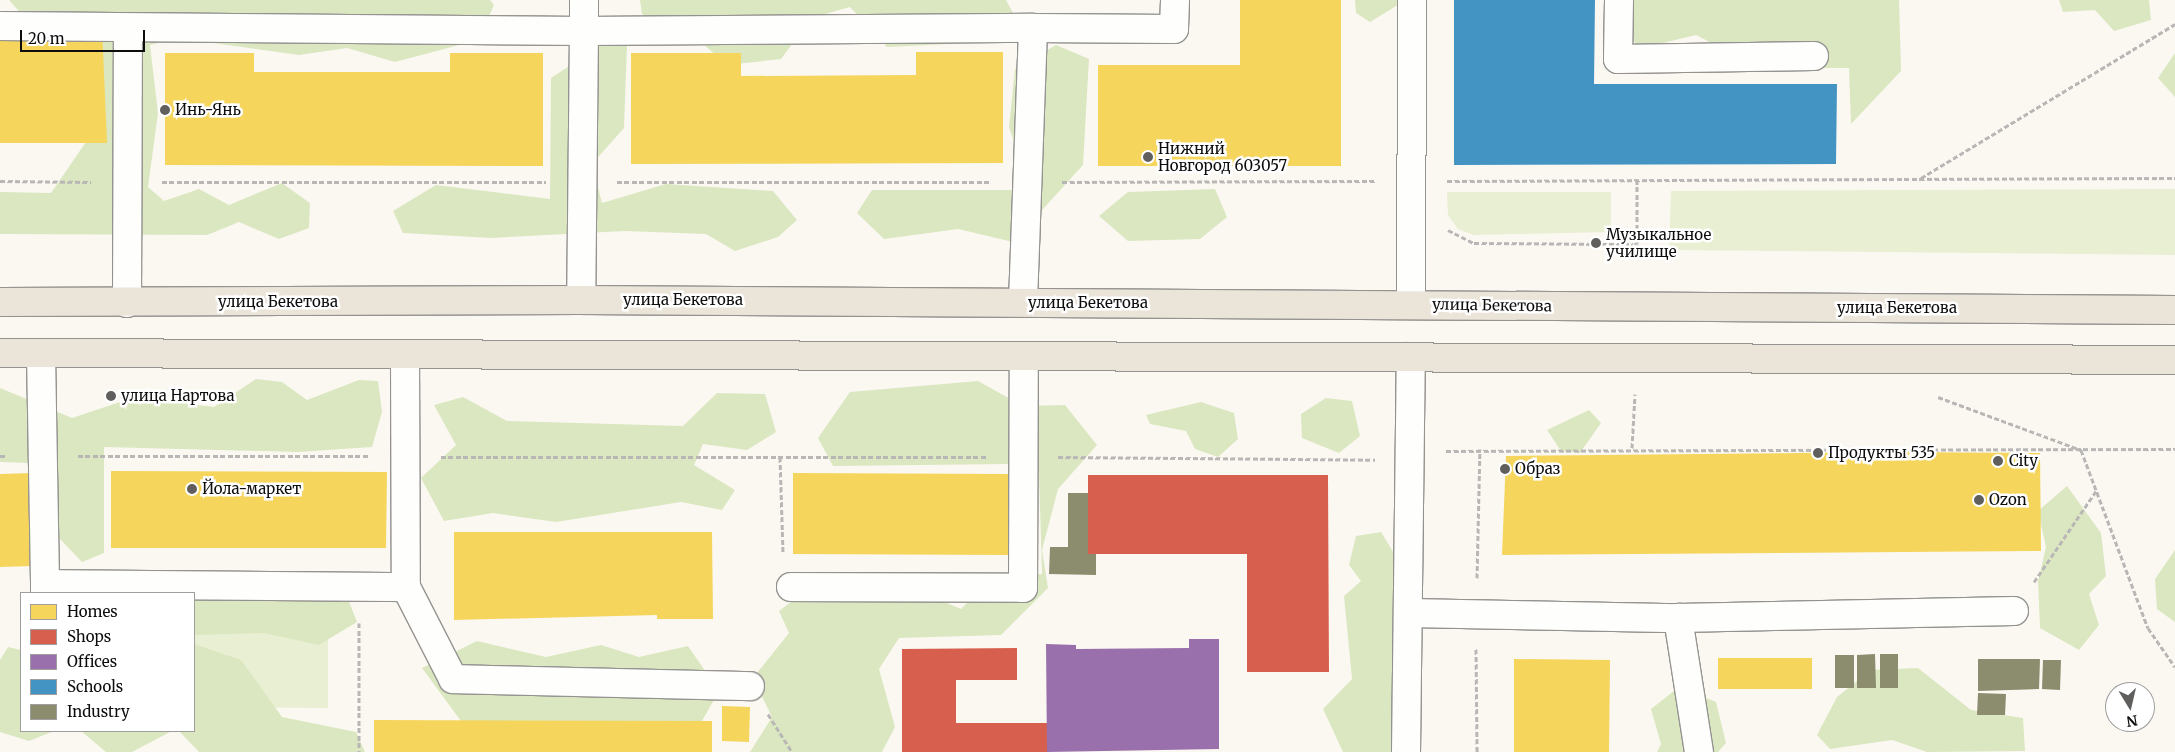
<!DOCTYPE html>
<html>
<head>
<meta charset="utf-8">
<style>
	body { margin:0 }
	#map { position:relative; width:2175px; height:752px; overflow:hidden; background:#fbf8f2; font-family:Merriweather,serif }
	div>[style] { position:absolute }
	.green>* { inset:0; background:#e9efd2 }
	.forest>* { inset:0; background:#dbe7c0 }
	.homes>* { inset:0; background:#f6d55c }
	.shops>* { inset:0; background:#d6604d }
	.offices>* { inset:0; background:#9970ab }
	.schools>* { inset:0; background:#4393c3 }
	.industry>* { inset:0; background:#8c8c6e }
	.path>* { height:3px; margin-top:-1.5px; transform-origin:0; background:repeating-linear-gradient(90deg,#b8b7b6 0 5px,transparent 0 7.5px) }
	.roads { filter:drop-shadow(1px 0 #949390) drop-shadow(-1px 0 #949390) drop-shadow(0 1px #949390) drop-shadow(0 -1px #949390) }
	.minor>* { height:28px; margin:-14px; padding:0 14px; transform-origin:14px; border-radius:14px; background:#fefefd }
	.major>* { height:28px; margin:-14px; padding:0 14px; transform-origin:14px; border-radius:14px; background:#ebe4d9 }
	.dots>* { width:14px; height:14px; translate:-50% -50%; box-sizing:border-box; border:2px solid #fff; border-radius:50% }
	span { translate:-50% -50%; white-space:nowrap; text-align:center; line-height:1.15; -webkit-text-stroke:5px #fff; paint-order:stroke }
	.poi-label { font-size:15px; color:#0d0d0d }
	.left { translate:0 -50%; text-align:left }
	.street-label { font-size:15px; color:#0d0d0d }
	.legend { position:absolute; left:20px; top:592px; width:175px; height:140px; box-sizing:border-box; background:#fff; border:1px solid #9e9e9e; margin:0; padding:6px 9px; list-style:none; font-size:15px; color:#0d0d0d }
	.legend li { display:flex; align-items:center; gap:10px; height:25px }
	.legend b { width:25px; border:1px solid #9e9e9e }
	.north { position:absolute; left:2105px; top:682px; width:50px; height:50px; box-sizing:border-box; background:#fff; border:1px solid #9e9e9e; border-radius:50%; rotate:171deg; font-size:14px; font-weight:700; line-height:20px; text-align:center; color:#0d0d0d }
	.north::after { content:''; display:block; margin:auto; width:18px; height:22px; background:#605f5d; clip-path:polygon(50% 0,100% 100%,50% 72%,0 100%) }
	.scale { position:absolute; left:20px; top:30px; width:125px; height:22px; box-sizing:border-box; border:2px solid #0d0d0d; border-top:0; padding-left:6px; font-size:15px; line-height:18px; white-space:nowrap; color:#0d0d0d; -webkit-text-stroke:4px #fff; paint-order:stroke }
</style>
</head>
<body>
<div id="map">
	<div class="green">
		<i style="clip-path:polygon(2175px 189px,2175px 255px,1669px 250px,1671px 191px)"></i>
		<i style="clip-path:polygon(1447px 192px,1611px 192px,1611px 232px,1474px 235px,1458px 229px,1448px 215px)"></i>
		<i style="clip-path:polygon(194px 619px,328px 619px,328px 708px,194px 707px)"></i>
	</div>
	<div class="forest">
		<i style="clip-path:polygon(9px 0,490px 0,494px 5px,478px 40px,395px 62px,347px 48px,299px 55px,178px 38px,150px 45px,158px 113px,148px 187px,164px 201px,199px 189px,229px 205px,282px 183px,310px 203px,309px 228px,279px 239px,239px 222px,207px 235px,0 234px,0 192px,51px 193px,88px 139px,37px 32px)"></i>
		<i style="clip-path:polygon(640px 0,1006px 0,1013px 13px,990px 42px,887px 47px,850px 7px,811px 18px,781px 59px,727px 65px,695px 37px,642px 14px)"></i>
		<i style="clip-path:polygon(1355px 0,1406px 0,1370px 22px,1356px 13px)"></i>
		<i style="clip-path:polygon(1605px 0,1899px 0,1901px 71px,1851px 124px,1849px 68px,1760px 68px,1696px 35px,1642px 48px,1605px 18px)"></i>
		<i style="clip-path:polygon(2059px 0,2149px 0,2151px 20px,2114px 31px,2095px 10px,2063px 12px)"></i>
		<i style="clip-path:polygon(603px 44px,627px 44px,624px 128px,592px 164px,602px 203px,666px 184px,773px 191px,797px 220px,778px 237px,735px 251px,706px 234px,625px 231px,491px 238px,403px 233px,393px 211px,436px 185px,550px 199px,551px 78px)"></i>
		<i style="clip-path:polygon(1056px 45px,1089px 59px,1083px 165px,1013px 242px,958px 229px,884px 239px,857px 213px,872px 190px,1012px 190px,1021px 162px,1009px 127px,1015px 69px)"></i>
		<i style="clip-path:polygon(2175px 53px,2175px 97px,2158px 78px)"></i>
		<i style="clip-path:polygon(1215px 189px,1227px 217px,1200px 239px,1128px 241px,1099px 216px,1128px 192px)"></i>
		<i style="clip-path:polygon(256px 379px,282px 382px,307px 400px,359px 380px,378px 381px,382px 412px,372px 447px,298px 452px,104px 447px,104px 553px,82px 562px,59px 538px,53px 464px,0 462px,0 388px,72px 418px,135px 397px,214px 407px)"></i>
		<i style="clip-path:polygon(978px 381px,1023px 406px,1065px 405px,1097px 445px,1058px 489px,1042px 550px,1048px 588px,1001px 635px,899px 638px,879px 669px,895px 727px,882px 752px,750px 752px,772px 717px,753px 678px,789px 633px,779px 611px,827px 575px,885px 577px,961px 609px,988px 581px,1042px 574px,1039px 472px,1009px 464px,833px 466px,818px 438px,850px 392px)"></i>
		<i style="clip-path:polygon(717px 393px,765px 394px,776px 432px,747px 450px,703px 444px,694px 465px,735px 490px,722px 510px,681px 502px,556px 522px,493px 513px,444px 521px,421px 478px,456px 445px,434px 405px,463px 397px,507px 421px,683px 426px)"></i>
		<i style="clip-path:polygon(1326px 398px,1352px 401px,1360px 436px,1339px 453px,1302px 438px,1301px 414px)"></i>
		<i style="clip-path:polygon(1201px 402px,1234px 413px,1238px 439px,1218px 457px,1195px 449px,1186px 431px,1150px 424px,1146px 415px)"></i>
		<i style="clip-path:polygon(1589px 410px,1601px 423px,1580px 453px,1561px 451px,1547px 430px)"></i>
		<i style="clip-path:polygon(2067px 486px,2101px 533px,2106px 576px,2089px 594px,2099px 625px,2079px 650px,2040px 628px,2038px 581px,2046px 547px,2038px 511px)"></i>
		<i style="clip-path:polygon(1381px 532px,1401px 565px,1393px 595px,1415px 641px,1410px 752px,1343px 752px,1323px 709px,1352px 679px,1344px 596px,1361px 581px,1349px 565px,1356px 536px)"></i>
		<i style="clip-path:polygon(2175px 550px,2175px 622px,2157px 609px,2155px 579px)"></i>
		<i style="clip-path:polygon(341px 581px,357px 622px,319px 645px,264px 633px,194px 635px,194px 596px)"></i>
		<i style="clip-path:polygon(477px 641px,546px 657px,601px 645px,639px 657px,688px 646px,719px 691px,698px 728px,469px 732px,422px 668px)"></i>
		<i style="clip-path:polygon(194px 644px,241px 660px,282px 717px,356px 732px,365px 752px,199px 752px,179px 731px,194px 731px)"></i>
		<i style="clip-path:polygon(8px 647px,21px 650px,21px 731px,54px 731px,29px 741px,0 732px,0 660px)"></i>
		<i style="clip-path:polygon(1918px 668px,1971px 710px,2023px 718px,2025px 751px,1927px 752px,1892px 740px,1830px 749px,1817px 735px,1837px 697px,1871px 670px)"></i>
		<i style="clip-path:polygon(1679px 687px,1716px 702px,1726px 743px,1718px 752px,1657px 752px,1661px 744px,1651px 709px)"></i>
		<i style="clip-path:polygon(81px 731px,172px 731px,132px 752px,106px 752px)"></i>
	</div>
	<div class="homes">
		<i style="clip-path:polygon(1240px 0,1341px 0,1341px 166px,1098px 166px,1098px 65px,1240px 65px)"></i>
		<i style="clip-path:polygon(102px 27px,107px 143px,0 143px,0 35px)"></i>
		<i style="clip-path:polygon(916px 52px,1003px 52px,1003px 163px,631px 164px,631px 53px,741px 53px,741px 76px,916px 75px)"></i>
		<i style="clip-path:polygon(165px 53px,254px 53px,254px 72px,450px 72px,450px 53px,543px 53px,543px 166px,165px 165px)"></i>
		<i style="clip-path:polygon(1894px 452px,2040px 453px,2041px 551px,1502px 555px,1506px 456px)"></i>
		<i style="clip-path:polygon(111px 471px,387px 472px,386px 548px,111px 548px)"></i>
		<i style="clip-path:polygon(33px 473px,33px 566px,0 567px,0 474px)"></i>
		<i style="clip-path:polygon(793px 473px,1009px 474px,1009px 555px,793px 554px)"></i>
		<i style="clip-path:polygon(454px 532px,712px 532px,713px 619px,657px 619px,657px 615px,454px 620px)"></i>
		<i style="clip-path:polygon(1718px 658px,1812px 658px,1812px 689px,1718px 689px)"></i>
		<i style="clip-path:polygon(1514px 659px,1610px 660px,1609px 752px,1514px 752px)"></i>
		<i style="clip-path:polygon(722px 706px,750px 707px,749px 742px,722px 741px)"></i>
		<i style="clip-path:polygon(374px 720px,712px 721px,712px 752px,374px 752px)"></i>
	</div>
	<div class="shops">
		<i style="clip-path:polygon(1088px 475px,1328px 475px,1329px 672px,1247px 672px,1247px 554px,1088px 554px)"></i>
		<i style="clip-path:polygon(1017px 648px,1017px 680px,956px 680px,956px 723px,1047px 723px,1047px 752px,902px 752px,902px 649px)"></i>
	</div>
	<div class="offices">
		<i style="clip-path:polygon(1189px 639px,1219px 639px,1219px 749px,1047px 752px,1046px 644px,1076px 645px,1076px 649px,1189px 648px)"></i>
	</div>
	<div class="schools">
		<i style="clip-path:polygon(1454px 0,1595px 0,1594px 84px,1837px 84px,1836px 164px,1454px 165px)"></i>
	</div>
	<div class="industry">
		<i style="clip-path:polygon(1068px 493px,1088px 493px,1088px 554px,1096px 554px,1096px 575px,1049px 574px,1050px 547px,1068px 547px)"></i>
		<i style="clip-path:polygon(1875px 654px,1876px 688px,1857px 688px,1857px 655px)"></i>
		<i style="clip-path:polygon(1880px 654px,1898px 654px,1898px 688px,1880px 688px)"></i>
		<i style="clip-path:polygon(1835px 655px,1854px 655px,1854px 688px,1835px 688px)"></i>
		<i style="clip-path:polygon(1978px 659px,2040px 659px,2039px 689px,1978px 691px)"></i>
		<i style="clip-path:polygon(2043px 660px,2061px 660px,2060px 690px,2042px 689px)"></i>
		<i style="clip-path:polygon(1978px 693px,2006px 694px,2005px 715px,1977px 715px)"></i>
	</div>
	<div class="path">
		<i style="left:1921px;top:178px;width:297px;rotate:-31.2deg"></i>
		<i style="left:0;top:181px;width:91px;rotate:0.6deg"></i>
		<i style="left:1447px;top:181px;width:728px;rotate:-0.24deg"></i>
		<i style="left:162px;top:182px;width:384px"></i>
		<i style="left:617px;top:182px;width:374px"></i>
		<i style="left:1062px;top:182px;width:314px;rotate:-0.2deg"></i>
		<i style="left:1448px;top:230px;width:29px;rotate:27deg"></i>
		<i style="left:1474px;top:243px;width:163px;rotate:0.4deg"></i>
		<i style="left:1637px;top:244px;width:64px;rotate:-90deg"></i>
		<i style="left:1637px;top:250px;width:6px;rotate:-90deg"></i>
		<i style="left:1938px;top:397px;width:153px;rotate:20.3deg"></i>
		<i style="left:2081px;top:450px;width:190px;rotate:69.4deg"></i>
		<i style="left:2148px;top:628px;width:47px;rotate:55.3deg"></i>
		<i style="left:1632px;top:448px;width:54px;rotate:-86.8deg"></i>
		<i style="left:1446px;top:451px;width:729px;rotate:-0.16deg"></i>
		<i style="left:0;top:456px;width:7px"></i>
		<i style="left:78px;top:456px;width:292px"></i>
		<i style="left:441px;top:457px;width:546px"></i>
		<i style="left:780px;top:457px;width:96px;rotate:88.2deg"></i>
		<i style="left:1058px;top:457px;width:317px;rotate:0.5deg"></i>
		<i style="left:1477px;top:578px;width:129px;rotate:-88.7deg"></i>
		<i style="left:2034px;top:582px;width:110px;rotate:-55.7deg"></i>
		<i style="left:359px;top:623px;width:129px;rotate:90deg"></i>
		<i style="left:1476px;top:649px;width:103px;rotate:89.4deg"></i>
		<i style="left:768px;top:714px;width:45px;rotate:57.7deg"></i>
	</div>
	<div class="roads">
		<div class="minor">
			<i style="left:584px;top:0;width:31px;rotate:90deg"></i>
			<i style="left:584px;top:31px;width:449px;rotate:-0.4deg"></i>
			<i style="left:1619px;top:0;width:59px;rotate:91deg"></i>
			<i style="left:1618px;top:59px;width:196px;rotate:-0.9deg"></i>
			<i style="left:0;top:26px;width:584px;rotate:0.49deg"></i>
			<i style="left:584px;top:31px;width:269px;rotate:90.6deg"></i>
			<i style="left:1023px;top:302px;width:274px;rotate:-87.9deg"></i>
			<i style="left:1033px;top:28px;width:141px;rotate:0.4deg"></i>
			<i style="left:1174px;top:29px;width:29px;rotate:-88deg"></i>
			<i style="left:127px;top:303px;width:275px;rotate:-89.8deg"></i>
			<i style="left:1411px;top:304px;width:304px;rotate:-89.8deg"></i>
			<i style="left:41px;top:353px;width:231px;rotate:89deg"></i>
			<i style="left:405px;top:354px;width:233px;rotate:89.8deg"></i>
			<i style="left:406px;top:587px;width:103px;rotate:62.9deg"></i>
			<i style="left:453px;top:679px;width:297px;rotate:1.4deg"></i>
			<i style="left:791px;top:587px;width:232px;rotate:0.2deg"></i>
			<i style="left:1023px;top:588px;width:232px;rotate:-89.8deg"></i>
			<i style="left:45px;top:593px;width:9px;rotate:-90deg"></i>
			<i style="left:45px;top:584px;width:361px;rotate:0.5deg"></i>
			<i style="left:1409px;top:613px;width:269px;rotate:1.1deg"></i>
			<i style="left:1678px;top:618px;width:336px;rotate:-1.2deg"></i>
			<i style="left:1678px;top:618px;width:136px;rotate:81.1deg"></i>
			<i style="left:1406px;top:752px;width:395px;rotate:-89.3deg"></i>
		</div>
		<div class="major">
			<i style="left:0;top:302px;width:581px;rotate:-0.2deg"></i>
			<i style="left:581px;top:300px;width:1594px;rotate:0.36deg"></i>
			<i style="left:0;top:353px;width:2175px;rotate:0.18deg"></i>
		</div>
	</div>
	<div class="dots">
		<i style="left:165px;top:110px;background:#605f5d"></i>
		<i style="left:1148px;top:157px;background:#605f5d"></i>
		<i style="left:1596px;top:243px;background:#605f5d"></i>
		<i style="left:111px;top:396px;background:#605f5d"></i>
		<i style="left:1818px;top:453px;background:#605f5d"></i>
		<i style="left:1998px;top:461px;background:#605f5d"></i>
		<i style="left:1505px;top:469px;background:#605f5d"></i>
		<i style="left:192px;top:489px;background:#605f5d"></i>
		<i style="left:1979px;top:500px;background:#605f5d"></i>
	</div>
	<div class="poi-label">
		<span class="left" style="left:175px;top:110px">Инь-Янь</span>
		<span class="left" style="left:1158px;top:157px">Нижний<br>Новгород 603057</span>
		<span class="left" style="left:1606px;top:243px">Музыкальное<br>училище</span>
		<span class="left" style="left:121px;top:396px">улица Нартова</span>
		<span class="left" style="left:1828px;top:453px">Продукты 535</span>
		<span class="left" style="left:2009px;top:461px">City</span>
		<span class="left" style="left:1515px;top:469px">Образ</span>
		<span class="left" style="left:202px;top:489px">Йола-маркет</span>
		<span class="left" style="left:1989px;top:500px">Ozon</span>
	</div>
	<div class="street-label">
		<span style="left:683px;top:300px">улица Бекетова</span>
		<span style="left:278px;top:302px">улица Бекетова</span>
		<span style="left:1088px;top:303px">улица Бекетова</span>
		<span style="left:1492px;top:305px;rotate:1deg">улица Бекетова</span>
		<span style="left:1897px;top:308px">улица Бекетова</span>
	</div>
	<ul class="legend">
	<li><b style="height:14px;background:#f6d55c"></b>Homes</li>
	<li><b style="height:14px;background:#d6604d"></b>Shops</li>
	<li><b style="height:14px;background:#9970ab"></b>Offices</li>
	<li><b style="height:14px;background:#4393c3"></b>Schools</li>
	<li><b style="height:14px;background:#8c8c6e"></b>Industry</li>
	</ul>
	<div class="north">N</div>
	<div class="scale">20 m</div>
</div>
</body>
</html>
